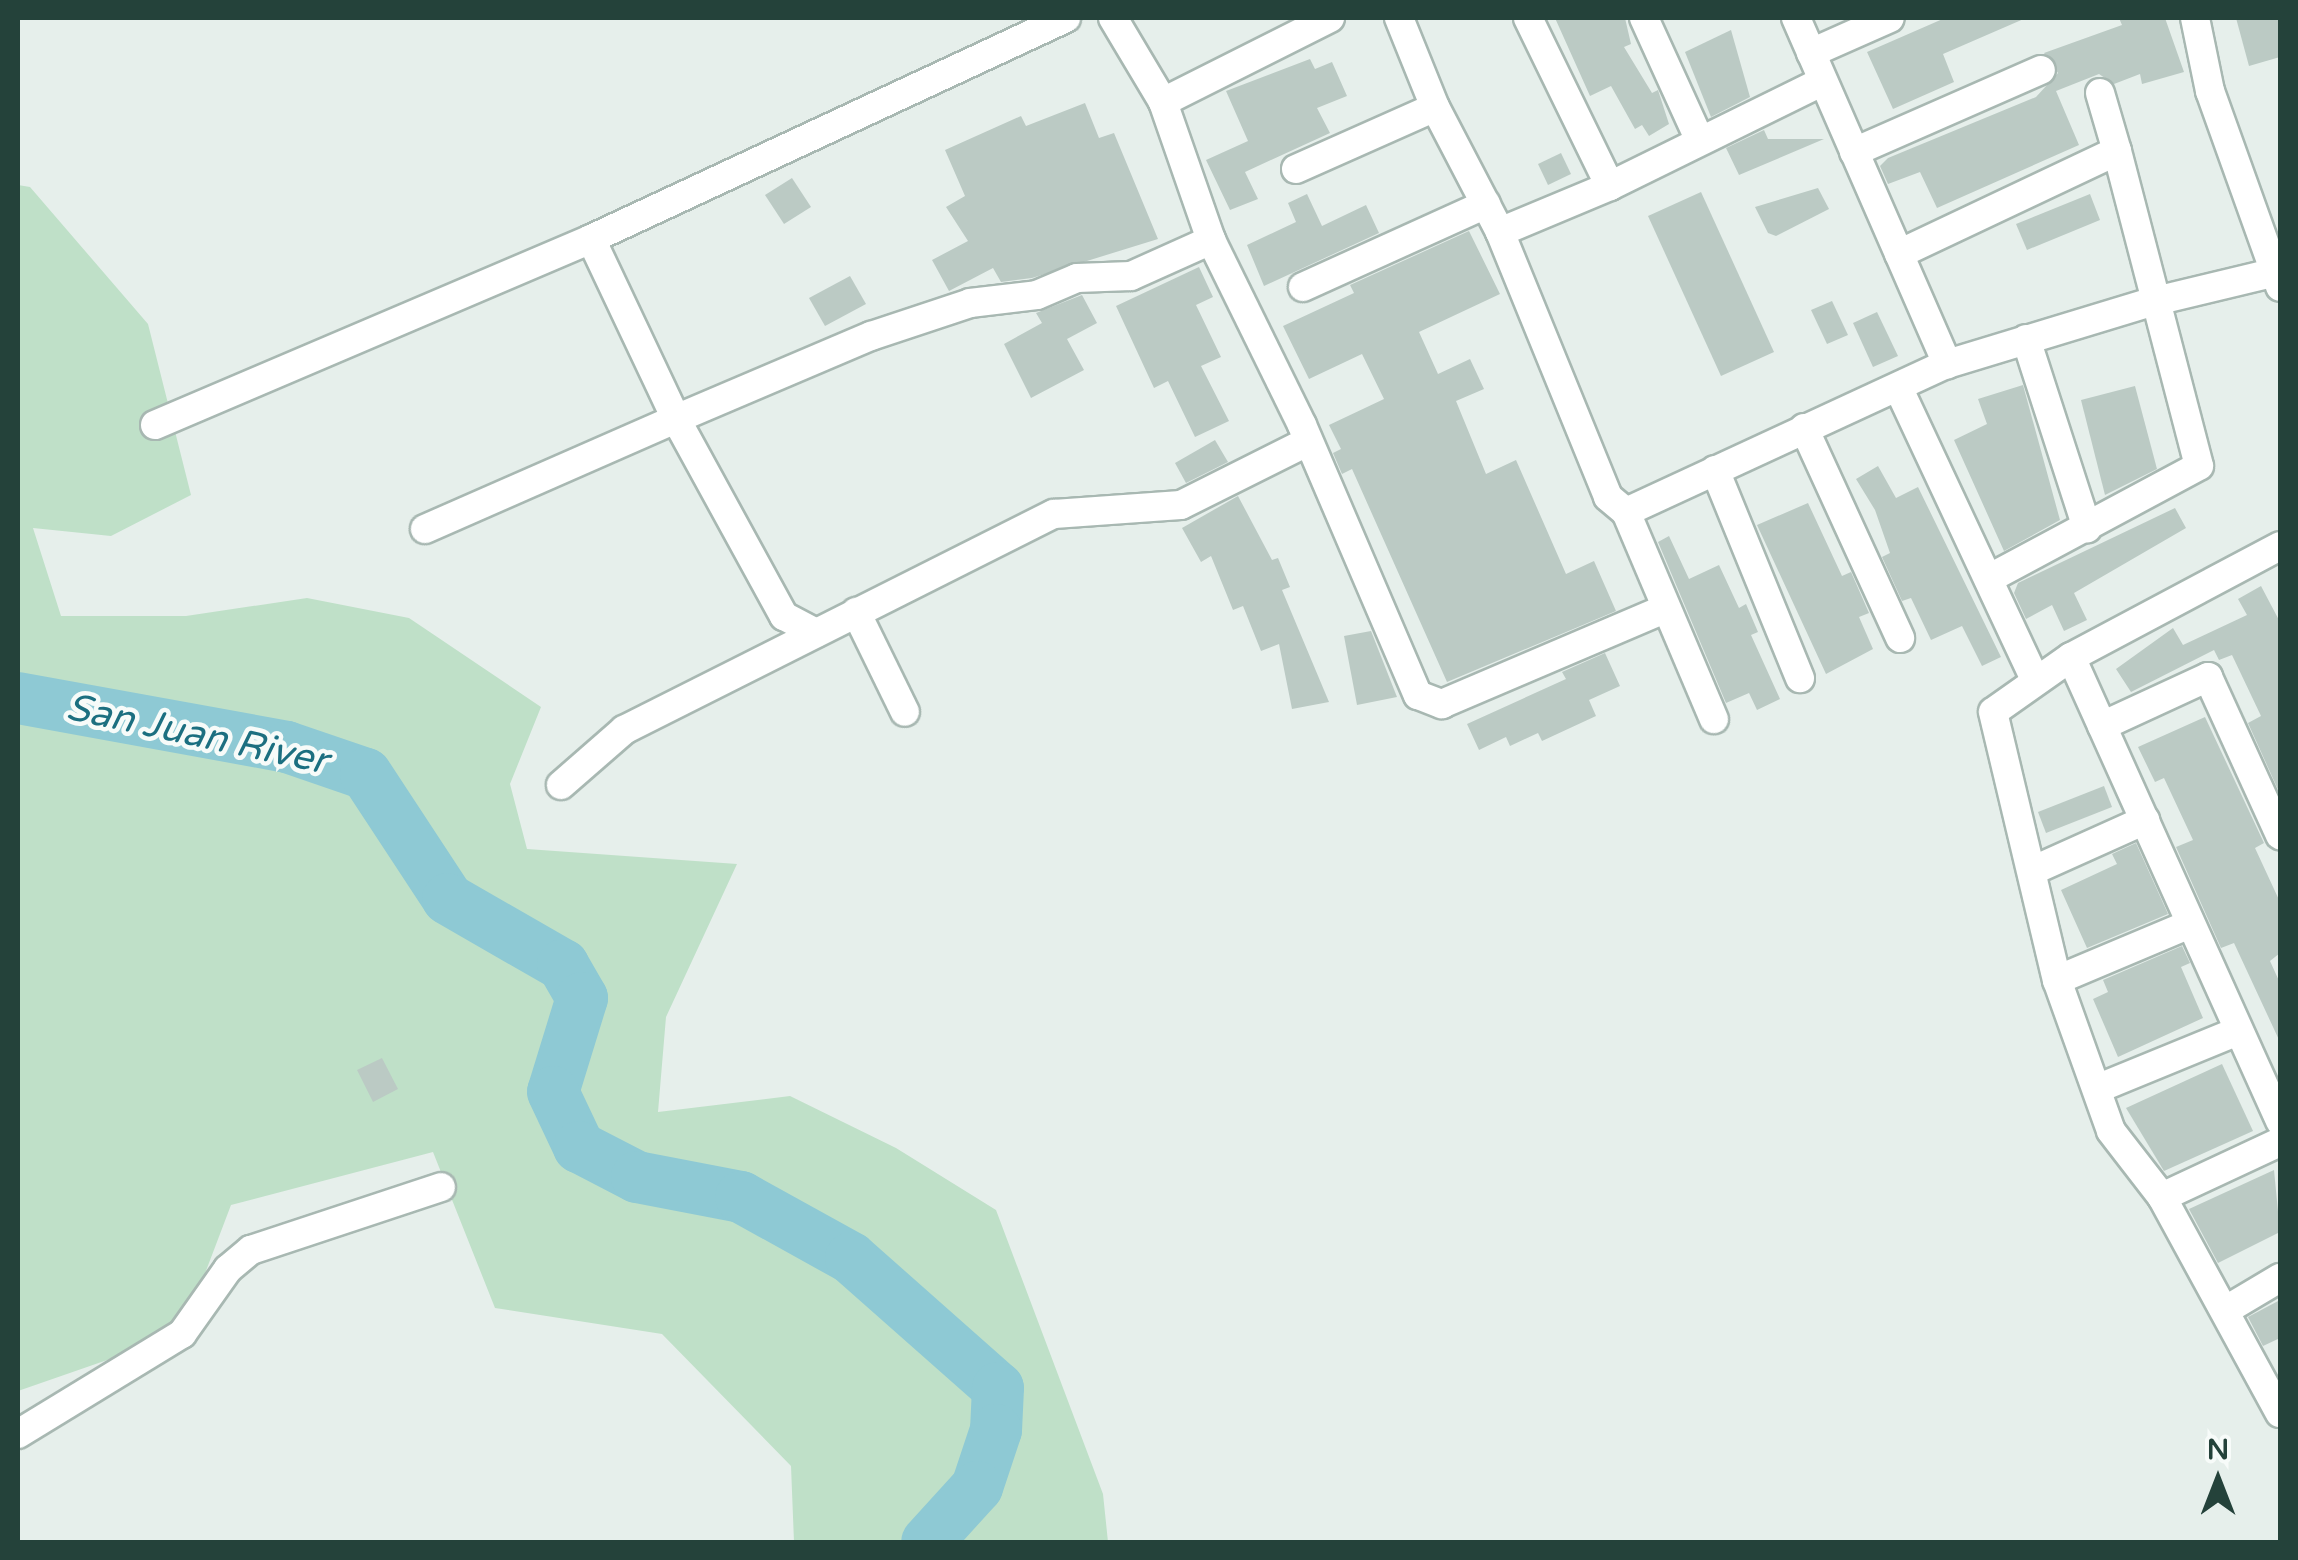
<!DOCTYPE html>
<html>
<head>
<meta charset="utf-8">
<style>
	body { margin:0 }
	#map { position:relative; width:2298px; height:1560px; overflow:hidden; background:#e6efeb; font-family:"Varela Round",sans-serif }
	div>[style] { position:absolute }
	.green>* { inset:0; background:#bfe0c8 }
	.river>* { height:52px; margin:-26px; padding:0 26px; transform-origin:26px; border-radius:26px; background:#8ec9d4 }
	.building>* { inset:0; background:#bbcac4 }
	.roads { filter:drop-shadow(2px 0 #a8b8b2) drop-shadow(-2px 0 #a8b8b2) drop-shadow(0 2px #a8b8b2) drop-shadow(0 -2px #a8b8b2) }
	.street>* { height:28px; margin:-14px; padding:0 14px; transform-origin:14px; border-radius:14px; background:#fff }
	span { translate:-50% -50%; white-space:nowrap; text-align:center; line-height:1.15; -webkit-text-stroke:9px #f7fbf9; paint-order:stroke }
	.water-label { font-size:38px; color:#1c6f80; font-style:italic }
	.frame { position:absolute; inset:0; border:20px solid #24423a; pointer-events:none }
	.north { position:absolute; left:2168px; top:1430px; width:100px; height:100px; -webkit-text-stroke:8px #f7fbf9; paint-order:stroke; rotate:0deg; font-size:28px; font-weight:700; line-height:40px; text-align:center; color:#24423a }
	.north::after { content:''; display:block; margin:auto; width:35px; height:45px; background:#24423a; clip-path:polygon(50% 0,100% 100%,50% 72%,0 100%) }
</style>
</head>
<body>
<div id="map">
	<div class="green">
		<i style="clip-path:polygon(18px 185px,30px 187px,148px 324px,191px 495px,111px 536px,33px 528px,61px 616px,186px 616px,307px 598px,409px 618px,541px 707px,510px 784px,527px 849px,737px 864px,666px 1017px,658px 1112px,790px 1096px,896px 1148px,996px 1210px,1103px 1494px,1108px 1542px,794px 1542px,791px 1466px,662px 1334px,495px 1308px,433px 1152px,231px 1205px,182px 1334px,18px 1391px)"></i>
	</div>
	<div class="river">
		<i style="left:18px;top:698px;width:273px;rotate:10.3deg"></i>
		<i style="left:287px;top:747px;width:83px;rotate:18.9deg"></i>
		<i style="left:366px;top:774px;width:149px;rotate:56.7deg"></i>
		<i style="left:448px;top:899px;width:133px;rotate:29.9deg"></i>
		<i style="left:563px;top:965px;width:38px;rotate:60deg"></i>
		<i style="left:582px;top:998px;width:98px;rotate:107.1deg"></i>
		<i style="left:553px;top:1092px;width:61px;rotate:64.7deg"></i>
		<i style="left:579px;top:1147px;width:65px;rotate:27.3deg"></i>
		<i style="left:637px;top:1177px;width:106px;rotate:10.9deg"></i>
		<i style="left:741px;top:1197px;width:126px;rotate:29deg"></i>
		<i style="left:851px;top:1258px;width:196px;rotate:41.5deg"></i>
		<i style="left:998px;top:1388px;width:42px;rotate:92.7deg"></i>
		<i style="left:996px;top:1430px;width:60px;rotate:108.4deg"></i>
		<i style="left:977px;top:1487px;width:74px;rotate:132.3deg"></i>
	</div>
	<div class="building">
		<i style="clip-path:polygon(1555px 18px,1625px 18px,1631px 44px,1624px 47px,1652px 93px,1658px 90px,1669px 124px,1649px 136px,1642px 125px,1635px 129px,1611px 86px,1590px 96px)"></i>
		<i style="clip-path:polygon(1945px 18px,2026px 18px,1943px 54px,1954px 82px,1893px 109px,1867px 52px)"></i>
		<i style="clip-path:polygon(2119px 18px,2165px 18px,2184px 72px,2142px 84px,2140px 74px,2114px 84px,2099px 74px,2056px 91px,2079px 145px,1937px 208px,1920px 172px,1888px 184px,1880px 166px,1888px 158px,2036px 97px,2058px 73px,2044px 53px,2122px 25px)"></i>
		<i style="clip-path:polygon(2236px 18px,2280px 18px,2280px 57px,2249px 66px)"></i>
		<i style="clip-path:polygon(1731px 30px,1750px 97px,1711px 117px,1685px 52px)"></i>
		<i style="clip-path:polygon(1310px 59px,1315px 69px,1332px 62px,1347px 96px,1317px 108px,1330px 133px,1245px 172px,1258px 199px,1230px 210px,1206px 160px,1248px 141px,1226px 91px)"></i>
		<i style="clip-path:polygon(1085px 103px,1099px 138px,1114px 133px,1158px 239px,1032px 278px,1001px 282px,993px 268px,949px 291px,932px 260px,968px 241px,946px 207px,965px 196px,945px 150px,1021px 116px,1026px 126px)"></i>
		<i style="clip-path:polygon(1764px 130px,1768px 139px,1824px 139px,1739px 175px,1726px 148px)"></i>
		<i style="clip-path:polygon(1561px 153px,1571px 174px,1548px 185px,1538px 164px)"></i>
		<i style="clip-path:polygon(792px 178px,811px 207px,784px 224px,765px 195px)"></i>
		<i style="clip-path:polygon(1818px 188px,1829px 209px,1776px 236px,1768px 233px,1755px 207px)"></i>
		<i style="clip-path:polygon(1701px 192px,1774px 352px,1721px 376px,1648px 216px)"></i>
		<i style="clip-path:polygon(1307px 194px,1322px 226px,1366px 205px,1379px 233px,1264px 286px,1247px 245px,1296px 222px,1288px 203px)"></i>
		<i style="clip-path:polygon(2090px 194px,2100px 220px,2027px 250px,2016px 224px)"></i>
		<i style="clip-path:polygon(1469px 231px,1500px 294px,1419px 332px,1438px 374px,1470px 359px,1484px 389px,1456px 401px,1486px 474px,1516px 460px,1566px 574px,1594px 561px,1616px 611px,1447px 682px,1352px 469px,1342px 474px,1333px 453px,1341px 449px,1329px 425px,1384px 399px,1362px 354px,1309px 379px,1283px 326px,1354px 293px,1350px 285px)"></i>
		<i style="clip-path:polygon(1199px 267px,1213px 297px,1196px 305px,1221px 357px,1201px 366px,1229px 421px,1195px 437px,1168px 381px,1154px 388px,1116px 306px)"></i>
		<i style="clip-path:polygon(850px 276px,866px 304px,825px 326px,809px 298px)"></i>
		<i style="clip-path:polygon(1082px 295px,1097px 323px,1067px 339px,1084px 370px,1031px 398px,1004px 344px,1042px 323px,1036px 313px)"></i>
		<i style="clip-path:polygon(1832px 301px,1848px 335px,1827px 344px,1811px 310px)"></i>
		<i style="clip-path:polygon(1877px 312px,1898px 356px,1873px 367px,1853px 323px)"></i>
		<i style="clip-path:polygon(2023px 385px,2060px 520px,2004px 551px,1954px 440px,1987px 424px,1978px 399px)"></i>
		<i style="clip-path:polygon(2135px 386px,2157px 469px,2105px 495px,2081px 400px)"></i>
		<i style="clip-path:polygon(1215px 440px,1228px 462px,1186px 483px,1175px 463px)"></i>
		<i style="clip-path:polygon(1878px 466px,1896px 498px,1918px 487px,2001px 657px,1982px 666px,1962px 626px,1931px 640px,1911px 598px,1902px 601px,1882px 557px,1890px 553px,1875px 510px,1856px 479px)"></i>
		<i style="clip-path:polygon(1238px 496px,1272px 560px,1278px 558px,1290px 587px,1282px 590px,1329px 702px,1292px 709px,1279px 644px,1261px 651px,1243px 606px,1233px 610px,1211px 556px,1201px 562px,1182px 528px)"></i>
		<i style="clip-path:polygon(1808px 503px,1842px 576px,1851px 572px,1869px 613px,1859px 617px,1873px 649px,1826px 674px,1757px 525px)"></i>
		<i style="clip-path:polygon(2175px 508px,2186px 528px,2074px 593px,2087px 620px,2064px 631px,2052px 605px,2026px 619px,2014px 593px,2018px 583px)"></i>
		<i style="clip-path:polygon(1669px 536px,1689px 579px,1719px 565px,1739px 608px,1746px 604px,1758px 632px,1751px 635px,1780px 699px,1757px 710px,1749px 693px,1726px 703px,1658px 542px)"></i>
		<i style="clip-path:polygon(2261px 586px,2280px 622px,2280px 794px,2248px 723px,2261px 716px,2232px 655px,2219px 660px,2214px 650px,2131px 692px,2116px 669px,2173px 628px,2183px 645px,2247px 615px,2238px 599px)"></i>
		<i style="clip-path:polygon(1371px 631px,1397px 697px,1357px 705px,1344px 636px)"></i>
		<i style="clip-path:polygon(1605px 653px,1620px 686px,1589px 700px,1596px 716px,1542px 741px,1538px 733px,1510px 746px,1506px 737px,1479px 750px,1467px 724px,1566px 679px,1562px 672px)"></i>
		<i style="clip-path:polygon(2205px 717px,2264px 843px,2255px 848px,2280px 902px,2280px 953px,2270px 961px,2280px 983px,2280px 1042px,2234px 943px,2221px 948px,2176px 847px,2193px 840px,2164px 778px,2155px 782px,2138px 747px)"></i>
		<i style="clip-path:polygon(2104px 786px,2112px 807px,2046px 833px,2038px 812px)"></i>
		<i style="clip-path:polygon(2136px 843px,2168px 914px,2087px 948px,2061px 890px,2117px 864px,2112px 854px)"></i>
		<i style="clip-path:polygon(2182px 946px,2190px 963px,2181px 967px,2203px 1018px,2118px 1057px,2093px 999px,2108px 992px,2103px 980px)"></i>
		<i style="clip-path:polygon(382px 1058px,398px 1089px,373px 1102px,357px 1070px)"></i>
		<i style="clip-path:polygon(2222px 1064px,2253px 1131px,2164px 1171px,2126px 1108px)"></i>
		<i style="clip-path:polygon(2274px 1170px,2280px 1232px,2218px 1263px,2189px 1209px)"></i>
		<i style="clip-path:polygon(2280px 1300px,2280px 1338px,2263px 1346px,2248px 1317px)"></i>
	</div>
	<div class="roads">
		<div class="street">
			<i style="left:1066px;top:18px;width:524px;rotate:155.05deg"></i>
			<i style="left:591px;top:239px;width:199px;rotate:64.7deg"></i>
			<i style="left:676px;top:419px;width:212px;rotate:-23.1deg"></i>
			<i style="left:871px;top:336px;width:104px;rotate:-18.4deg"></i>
			<i style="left:970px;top:303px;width:67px;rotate:-6.8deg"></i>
			<i style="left:1037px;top:295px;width:43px;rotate:-23deg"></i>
			<i style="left:1077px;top:278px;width:54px;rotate:-2.1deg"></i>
			<i style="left:1131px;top:276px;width:88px;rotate:-24.2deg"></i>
			<i style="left:1113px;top:18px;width:98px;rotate:59.2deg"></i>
			<i style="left:1163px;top:102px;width:146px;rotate:70.8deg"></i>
			<i style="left:1211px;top:240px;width:206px;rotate:63.8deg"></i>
			<i style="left:1302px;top:425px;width:294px;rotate:66.8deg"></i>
			<i style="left:1418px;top:695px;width:26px;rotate:21deg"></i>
			<i style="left:1442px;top:704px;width:239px;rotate:-23.1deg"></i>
			<i style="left:1399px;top:18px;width:96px;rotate:68deg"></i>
			<i style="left:1435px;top:107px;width:141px;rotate:62.5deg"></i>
			<i style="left:1500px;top:232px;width:286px;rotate:67.8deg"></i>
			<i style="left:1608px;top:497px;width:23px;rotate:40deg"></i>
			<i style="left:1626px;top:512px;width:353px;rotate:-24.8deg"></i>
			<i style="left:1947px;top:364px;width:217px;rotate:-16.9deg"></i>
			<i style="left:2155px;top:301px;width:124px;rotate:-13.5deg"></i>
			<i style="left:1528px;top:18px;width:187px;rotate:64deg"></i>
			<i style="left:1644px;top:18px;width:135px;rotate:65.5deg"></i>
			<i style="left:1796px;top:18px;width:378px;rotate:66.4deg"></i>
			<i style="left:2195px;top:18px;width:75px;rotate:78.4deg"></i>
			<i style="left:2210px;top:91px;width:208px;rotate:70.3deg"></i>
			<i style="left:1811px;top:53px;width:86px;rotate:-23.9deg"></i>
			<i style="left:2100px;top:93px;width:60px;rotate:73.7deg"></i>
			<i style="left:1163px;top:102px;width:187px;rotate:-26.7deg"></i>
			<i style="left:1854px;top:152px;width:204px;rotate:-23.7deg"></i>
			<i style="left:1296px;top:169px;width:152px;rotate:-24deg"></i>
			<i style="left:1500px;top:232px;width:119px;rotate:-22.7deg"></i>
			<i style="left:1610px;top:186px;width:237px;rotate:-26.2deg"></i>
			<i style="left:1899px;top:254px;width:241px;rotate:-25.3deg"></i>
			<i style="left:2117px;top:151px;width:325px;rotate:75.4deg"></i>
			<i style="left:2199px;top:466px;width:239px;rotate:151.8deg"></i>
			<i style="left:1303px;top:287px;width:201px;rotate:-24.4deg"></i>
			<i style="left:2026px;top:339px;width:199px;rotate:72.1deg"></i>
			<i style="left:1898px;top:387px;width:323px;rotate:64.9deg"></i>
			<i style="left:155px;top:425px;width:474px;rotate:-23.1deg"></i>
			<i style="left:1804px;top:428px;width:231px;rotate:65.4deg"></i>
			<i style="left:1715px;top:470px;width:225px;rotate:67.8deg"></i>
			<i style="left:1626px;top:512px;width:225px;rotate:67deg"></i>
			<i style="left:425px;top:529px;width:274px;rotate:-23.7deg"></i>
			<i style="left:676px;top:419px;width:225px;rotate:61.3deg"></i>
			<i style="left:784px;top:616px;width:36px;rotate:28deg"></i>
			<i style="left:2280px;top:546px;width:237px;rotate:152deg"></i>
			<i style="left:2071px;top:657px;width:95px;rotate:144.8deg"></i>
			<i style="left:1993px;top:712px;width:276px;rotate:76.6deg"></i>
			<i style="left:2057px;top:980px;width:160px;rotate:70.3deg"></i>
			<i style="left:2111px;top:1131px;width:83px;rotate:52.3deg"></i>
			<i style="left:2162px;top:1197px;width:246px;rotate:61.4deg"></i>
			<i style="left:856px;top:612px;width:111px;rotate:63.9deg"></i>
			<i style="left:2071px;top:657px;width:509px;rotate:65.75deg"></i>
			<i style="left:2102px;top:726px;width:117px;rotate:-24.8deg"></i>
			<i style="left:2208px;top:677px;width:174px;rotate:65.5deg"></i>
			<i style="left:561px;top:785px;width:84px;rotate:-41.1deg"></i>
			<i style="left:624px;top:730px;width:481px;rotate:-26.7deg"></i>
			<i style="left:1054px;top:514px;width:127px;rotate:-4.1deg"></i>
			<i style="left:1181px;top:505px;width:141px;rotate:-26.6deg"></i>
			<i style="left:2034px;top:870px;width:122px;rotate:-24.2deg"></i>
			<i style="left:2057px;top:980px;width:144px;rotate:-22.8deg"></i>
			<i style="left:2099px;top:1088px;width:150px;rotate:-22.3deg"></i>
			<i style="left:2162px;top:1197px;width:130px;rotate:-25deg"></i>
			<i style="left:2226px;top:1310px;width:63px;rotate:-30.7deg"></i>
			<i style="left:18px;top:1434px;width:192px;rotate:-31.4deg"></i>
			<i style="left:182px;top:1334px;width:80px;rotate:-54.7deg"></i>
			<i style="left:228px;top:1269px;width:30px;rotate:-40deg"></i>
			<i style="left:251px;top:1250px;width:200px;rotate:-18.3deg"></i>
		</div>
	</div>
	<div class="water-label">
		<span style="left:197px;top:735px;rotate:12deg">San Juan River</span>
	</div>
	<div class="frame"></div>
	<div class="north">N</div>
</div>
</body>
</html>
